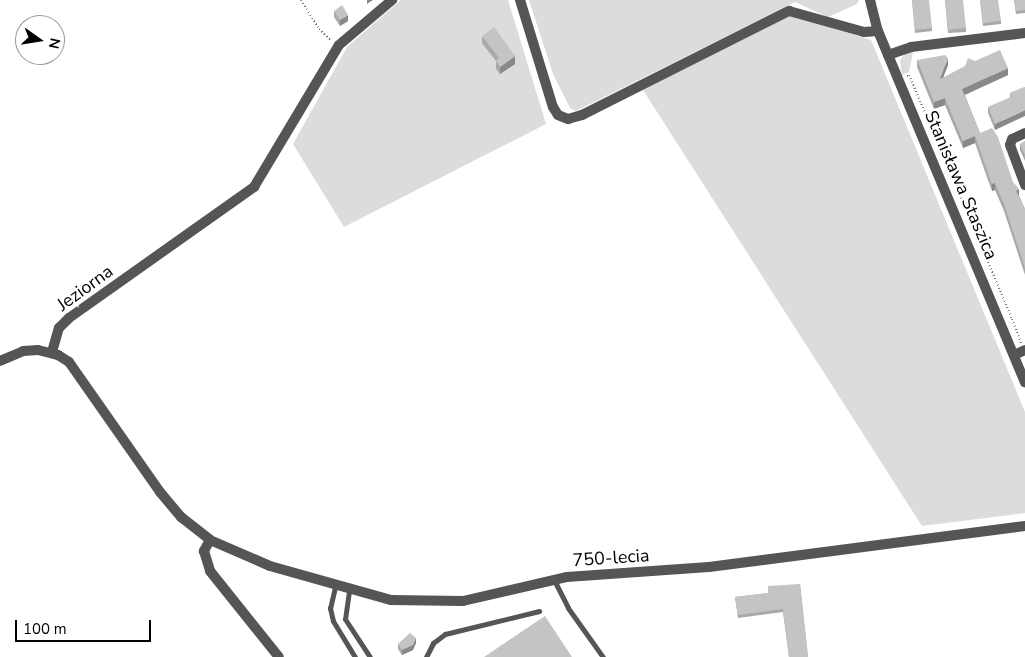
<!DOCTYPE html>
<html>
<head>
<meta charset="utf-8">
<style>
	body { margin:0 }
	#map { position:relative; width:1025px; height:657px; overflow:hidden; background:#fff; font-family:"Nunito Sans",sans-serif }
	div>[style] { position:absolute }
	.green>* { inset:0; background:#dcdcdc }
	.path>* { height:2px; margin-top:-1px; transform-origin:0; background:repeating-linear-gradient(90deg,#777 0 1px,transparent 0 3.5px) }
	.lane>* { height:5px; margin:-2.5px; padding:0 2.5px; transform-origin:2.5px; border-radius:2.5px; background:#555 }
	.street>* { height:10px; margin:-5px; padding:0 5px; transform-origin:5px; border-radius:5px; background:#555 }
	.wall>* { inset:0; background:#a9a9a9 }
	.shaded-wall>* { inset:0; background:#898989 }
	.building>* { inset:0; background:#c4c4c4 }
	span { translate:-50% -50%; white-space:nowrap; text-align:center; line-height:1.15; -webkit-text-stroke:5px #fff; paint-order:stroke }
	.street-label { font-size:18px; color:#000 }
	.north { position:absolute; left:15px; top:15px; width:50px; height:50px; box-sizing:border-box; background:#fff; border:1px solid #999; border-radius:50%; rotate:103deg; font-size:14px; font-weight:700; line-height:20px; text-align:center; color:#000 }
	.north::after { content:''; display:block; margin:auto; width:18px; height:22px; background:#000; clip-path:polygon(50% 0,100% 100%,50% 72%,0 100%) }
	.scale { position:absolute; left:15px; top:620px; width:136px; height:22px; box-sizing:border-box; border:2px solid #000; border-top:0; padding-left:6px; font-size:15px; line-height:18px; white-space:nowrap; color:#000; -webkit-text-stroke:4px #fff; paint-order:stroke }
</style>
</head>
<body>
<div id="map">
	<div class="green">
		<i style="clip-path:polygon(401px 0,508px 0,546px 124px,344px 227px,293px 144px,347px 47px)"></i>
		<i style="clip-path:polygon(529px 0,859px 0,857px 4px,828px 17px,795px 2px,576px 111px,570px 108px,553px 74px)"></i>
		<i style="clip-path:polygon(790px 15px,871px 40px,1025px 412px,1025px 513px,922px 526px,643px 90px)"></i>
		<i style="clip-path:polygon(913px 52px,909px 72px,902px 75px,900px 60px,906px 53px)"></i>
	</div>
	<div class="path">
		<i style="left:301px;top:0;width:34px;rotate:58deg"></i>
		<i style="left:319px;top:29px;width:16px;rotate:43deg"></i>
		<i style="left:907px;top:76px;width:2px;rotate:-27deg"></i>
		<i style="left:909px;top:75px;width:265px;rotate:67.1deg"></i>
		<i style="left:1012px;top:319px;width:26px;rotate:69deg"></i>
	</div>
	<div class="lane">
		<i style="left:554px;top:580px;width:31px;rotate:63deg"></i>
		<i style="left:568px;top:608px;width:60px;rotate:54.5deg"></i>
		<i style="left:335px;top:587px;width:22px;rotate:103deg"></i>
		<i style="left:330px;top:608px;width:13px;rotate:77deg"></i>
		<i style="left:333px;top:621px;width:42px;rotate:58.6deg"></i>
		<i style="left:349px;top:591px;width:28px;rotate:98deg"></i>
		<i style="left:345px;top:619px;width:45px;rotate:56.7deg"></i>
		<i style="left:426px;top:657px;width:16px;rotate:-63deg"></i>
		<i style="left:433px;top:643px;width:15px;rotate:-37deg"></i>
		<i style="left:445px;top:634px;width:97px;rotate:-13.7deg"></i>
	</div>
	<div class="street">
		<i style="left:520px;top:0;width:112px;rotate:72.9deg"></i>
		<i style="left:553px;top:107px;width:9px;rotate:58deg"></i>
		<i style="left:558px;top:115px;width:11px;rotate:22deg"></i>
		<i style="left:568px;top:119px;width:15px;rotate:-16deg"></i>
		<i style="left:582px;top:115px;width:232px;rotate:-26.7deg"></i>
		<i style="left:789px;top:11px;width:78px;rotate:15.6deg"></i>
		<i style="left:864px;top:32px;width:14px;rotate:-4deg"></i>
		<i style="left:870px;top:0;width:32px;rotate:76deg"></i>
		<i style="left:878px;top:31px;width:381px;rotate:67.3deg"></i>
		<i style="left:888px;top:55px;width:24px;rotate:-19deg"></i>
		<i style="left:911px;top:47px;width:115px;rotate:-7deg"></i>
		<i style="left:1025px;top:133px;width:14px;rotate:155deg"></i>
		<i style="left:1012px;top:139px;width:6px;rotate:108deg"></i>
		<i style="left:1010px;top:145px;width:43px;rotate:69.4deg"></i>
		<i style="left:52px;top:352px;width:25px;rotate:-74deg"></i>
		<i style="left:59px;top:328px;width:14px;rotate:-45deg"></i>
		<i style="left:69px;top:318px;width:227px;rotate:-35.3deg"></i>
		<i style="left:254px;top:187px;width:165px;rotate:-59.1deg"></i>
		<i style="left:339px;top:45px;width:70px;rotate:-40.3deg"></i>
		<i style="left:1014px;top:355px;width:12px;rotate:-24deg"></i>
		<i style="left:0;top:361px;width:25px;rotate:-23deg"></i>
		<i style="left:23px;top:351px;width:15px;rotate:-4deg"></i>
		<i style="left:38px;top:350px;width:21px;rotate:14deg"></i>
		<i style="left:58px;top:355px;width:13px;rotate:32deg"></i>
		<i style="left:69px;top:362px;width:159px;rotate:55deg"></i>
		<i style="left:160px;top:492px;width:33px;rotate:50deg"></i>
		<i style="left:181px;top:517px;width:37px;rotate:38deg"></i>
		<i style="left:210px;top:540px;width:65px;rotate:23.4deg"></i>
		<i style="left:270px;top:566px;width:126px;rotate:15.7deg"></i>
		<i style="left:391px;top:600px;width:72px;rotate:0.8deg"></i>
		<i style="left:463px;top:601px;width:107px;rotate:-13deg"></i>
		<i style="left:567px;top:577px;width:142px;rotate:-4deg"></i>
		<i style="left:709px;top:567px;width:319px;rotate:-7.4deg"></i>
		<i style="left:210px;top:540px;width:13px;rotate:119deg"></i>
		<i style="left:204px;top:551px;width:21px;rotate:73deg"></i>
		<i style="left:210px;top:571px;width:110px;rotate:51.3deg"></i>
	</div>
	<div class="wall">
		<i style="clip-path:polygon(912px 0,932px 28px,932px 31px,915px 33px)"></i>
		<i style="clip-path:polygon(945px 0,966px 28px,966px 32px,948px 33px)"></i>
		<i style="clip-path:polygon(980px 0,1001px 21px,1001px 24px,983px 26px)"></i>
		<i style="clip-path:polygon(1014px 0,1025px 0,1025px 13px,1016px 14px)"></i>
		<i style="clip-path:polygon(334px 11px,348px 21px,340px 26px,334px 17px)"></i>
		<i style="clip-path:polygon(482px 36px,515px 64px,500px 74px,496px 69px,496px 61px,482px 43px)"></i>
		<i style="clip-path:polygon(917px 60px,948px 65px,943px 77px,1008px 75px,965px 95px,980px 133px,1013px 182px,1025px 209px,1025px 275px,1004px 211px,995px 190px,992px 191px,989px 183px,975px 143px,963px 148px,945px 105px,934px 109px,917px 67px)"></i>
		<i style="clip-path:polygon(1025px 87px,995px 130px,988px 113px,988px 107px,1010px 98px,1010px 93px)"></i>
		<i style="clip-path:polygon(1025px 141px,1025px 161px,1020px 150px,1020px 144px)"></i>
		<i style="clip-path:polygon(800px 584px,808px 657px,789px 657px,783px 612px,738px 618px,735px 597px,768px 593px)"></i>
		<i style="clip-path:polygon(416px 643px,413px 650px,402px 655px,398px 649px,398px 644px)"></i>
	</div>
	<div class="shaded-wall">
		<i style="clip-path:polygon(367px 0,373px 0,367px 4px)"></i>
		<i style="clip-path:polygon(348px 15px,348px 21px,340px 26px,340px 20px)"></i>
		<i style="clip-path:polygon(515px 56px,515px 64px,500px 74px,500px 67px)"></i>
		<i style="clip-path:polygon(948px 58px,948px 65px,940px 86px,940px 79px)"></i>
		<i style="clip-path:polygon(1008px 68px,1008px 75px,962px 96px,962px 89px)"></i>
		<i style="clip-path:polygon(945px 98px,945px 105px,934px 109px,934px 102px)"></i>
		<i style="clip-path:polygon(1025px 110px,1025px 116px,995px 130px,995px 124px)"></i>
		<i style="clip-path:polygon(975px 136px,975px 143px,963px 148px,963px 141px)"></i>
		<i style="clip-path:polygon(995px 183px,995px 190px,992px 191px,992px 184px)"></i>
		<i style="clip-path:polygon(1019px 189px,1019px 196px,1016px 191px)"></i>
		<i style="clip-path:polygon(416px 638px,416px 643px,413px 650px,402px 655px,402px 650px)"></i>
	</div>
	<div class="building">
		<i style="clip-path:polygon(912px 0,929px 0,932px 28px,915px 30px)"></i>
		<i style="clip-path:polygon(945px 0,963px 0,966px 28px,948px 30px)"></i>
		<i style="clip-path:polygon(980px 0,998px 0,1001px 21px,983px 23px)"></i>
		<i style="clip-path:polygon(1014px 0,1025px 0,1025px 10px,1016px 11px)"></i>
		<i style="clip-path:polygon(342px 5px,348px 15px,340px 20px,334px 11px)"></i>
		<i style="clip-path:polygon(494px 27px,515px 56px,500px 67px,496px 61px,499px 58px,482px 36px)"></i>
		<i style="clip-path:polygon(1000px 50px,1008px 68px,962px 89px,980px 133px,992px 128px,998px 137px,1013px 182px,1019px 189px,1016px 191px,1025px 209px,1025px 268px,1004px 204px,995px 183px,992px 184px,989px 176px,975px 136px,963px 141px,945px 98px,934px 102px,917px 60px,945px 55px,948px 58px,940px 79px,965px 66px,968px 58px,975px 61px)"></i>
		<i style="clip-path:polygon(1025px 87px,1025px 110px,995px 124px,988px 107px,1011px 97px,1010px 93px)"></i>
		<i style="clip-path:polygon(1025px 141px,1025px 155px,1020px 144px)"></i>
		<i style="clip-path:polygon(800px 584px,808px 657px,789px 657px,783px 609px,738px 615px,735px 597px,768px 593px,768px 586px)"></i>
		<i style="clip-path:polygon(545px 616px,572px 657px,484px 657px)"></i>
		<i style="clip-path:polygon(410px 633px,416px 638px,413px 645px,402px 650px,398px 644px)"></i>
	</div>
	<div class="street-label">
		<span style="left:961px;top:185px;rotate:67deg">Stanisława Staszica</span>
		<span style="left:85px;top:288px;rotate:-36deg">Jeziorna</span>
		<span style="left:611px;top:558px;rotate:-4deg">750-lecia</span>
	</div>
	<div class="north">N</div>
	<div class="scale">100 m</div>
</div>
</body>
</html>
